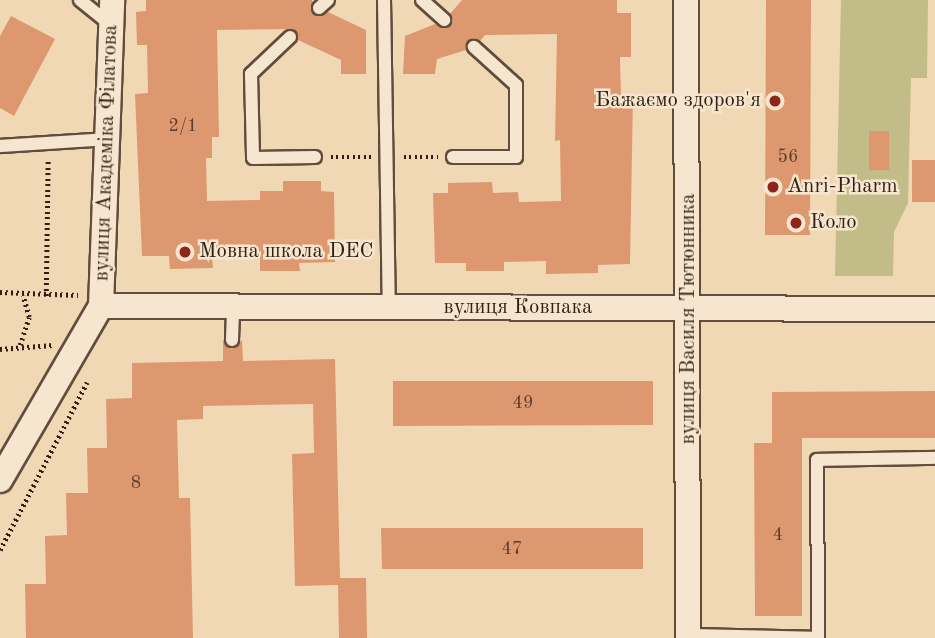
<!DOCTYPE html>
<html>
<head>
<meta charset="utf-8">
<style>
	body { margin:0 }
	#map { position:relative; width:935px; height:638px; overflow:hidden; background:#f1d8b5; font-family:"Old Standard TT",serif }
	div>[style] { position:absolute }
	.green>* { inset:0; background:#c2bc88 }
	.building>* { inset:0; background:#de9870 }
	.path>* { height:4.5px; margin-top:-2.25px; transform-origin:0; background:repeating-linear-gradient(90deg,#301f13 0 2px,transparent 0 5.5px) }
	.roads { filter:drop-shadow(2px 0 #604d3c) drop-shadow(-2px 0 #604d3c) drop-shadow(0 2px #604d3c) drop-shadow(0 -2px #604d3c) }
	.service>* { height:12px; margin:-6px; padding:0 6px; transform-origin:6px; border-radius:6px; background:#f6e6cf }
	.minor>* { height:24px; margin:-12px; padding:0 12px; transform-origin:12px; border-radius:12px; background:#f6e6cf }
	.dots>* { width:19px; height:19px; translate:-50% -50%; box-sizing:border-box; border:4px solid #f6e6cf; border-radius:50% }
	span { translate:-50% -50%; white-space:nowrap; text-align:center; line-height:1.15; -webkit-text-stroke:5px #f6e6cf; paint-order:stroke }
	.number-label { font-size:18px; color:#5c3d2a }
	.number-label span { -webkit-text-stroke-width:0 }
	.poi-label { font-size:21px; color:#301f13 }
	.right { translate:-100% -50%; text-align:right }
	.left { translate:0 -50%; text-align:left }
	.street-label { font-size:21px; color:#301f13 }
</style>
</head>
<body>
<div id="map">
	<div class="green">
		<i style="clip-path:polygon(841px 0,928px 0,927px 78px,911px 78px,908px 203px,894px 232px,893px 276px,835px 276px)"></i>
	</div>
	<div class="building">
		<i style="clip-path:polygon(146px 0,312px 0,316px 16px,328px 12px,366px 30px,366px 74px,341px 74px,341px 60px,298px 40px,293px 29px,217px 30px,219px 137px,212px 137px,212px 158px,206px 158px,207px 201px,260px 200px,260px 191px,283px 191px,283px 181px,321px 181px,321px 191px,334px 192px,335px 262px,299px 263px,300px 271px,260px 271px,260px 257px,212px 258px,213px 268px,170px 269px,169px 256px,142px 256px,135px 94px,148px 93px,147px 45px,137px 45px,136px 12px,146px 11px)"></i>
		<i style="clip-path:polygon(462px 0,617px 0,617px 13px,631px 13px,631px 57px,620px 57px,621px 97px,633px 97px,630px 264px,598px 265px,598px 273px,546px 274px,546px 261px,504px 262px,504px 271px,466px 271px,466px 263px,435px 263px,433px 193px,448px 193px,448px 183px,492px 182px,493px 193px,518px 192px,519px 202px,561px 201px,560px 140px,555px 141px,557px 34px,485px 35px,480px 41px,468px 41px,466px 50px,437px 59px,435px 74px,403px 74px,405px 36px,435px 24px,447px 28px,453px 21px,450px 14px)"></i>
		<i style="clip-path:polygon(766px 0,811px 0,810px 235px,765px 235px)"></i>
		<i style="clip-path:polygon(11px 16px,55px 39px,14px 116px,0 108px,0 36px)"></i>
		<i style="clip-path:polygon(869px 131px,889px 131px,889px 170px,869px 170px)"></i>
		<i style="clip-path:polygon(912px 160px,935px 160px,935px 202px,912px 202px)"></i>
		<i style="clip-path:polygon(223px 340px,232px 349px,242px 340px,243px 361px,335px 359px,340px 578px,366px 578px,367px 638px,339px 638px,338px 585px,295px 586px,292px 454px,314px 453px,313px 404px,203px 406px,203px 419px,177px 420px,179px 498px,190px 498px,193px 638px,26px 638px,25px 584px,46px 584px,45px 536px,67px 535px,66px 493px,88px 493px,87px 448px,107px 448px,106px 399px,132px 398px,132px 363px,223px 361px)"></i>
		<i style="clip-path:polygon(393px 381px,653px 381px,653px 425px,393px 426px)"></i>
		<i style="clip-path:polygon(935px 391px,935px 438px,802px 438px,802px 616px,755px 616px,754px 443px,772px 443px,772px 392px)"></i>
		<i style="clip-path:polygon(381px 528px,643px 528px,643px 569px,382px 569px)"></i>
	</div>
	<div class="path">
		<i style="left:331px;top:157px;width:40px"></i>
		<i style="left:404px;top:157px;width:34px"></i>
		<i style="left:0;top:292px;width:78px;rotate:2.2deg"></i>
		<i style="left:46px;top:296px;width:136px;rotate:-89.2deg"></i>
		<i style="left:20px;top:345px;width:29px;rotate:-72deg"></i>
		<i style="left:29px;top:317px;width:22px;rotate:-106deg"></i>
		<i style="left:0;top:349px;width:53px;rotate:-4.3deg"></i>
		<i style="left:0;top:550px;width:189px;rotate:-62.6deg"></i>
	</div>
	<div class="roads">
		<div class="service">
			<i style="left:80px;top:0;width:40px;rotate:39deg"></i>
			<i style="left:384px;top:0;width:308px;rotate:89.1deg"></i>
			<i style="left:422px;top:0;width:30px;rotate:42deg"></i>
			<i style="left:319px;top:8px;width:12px;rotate:-42deg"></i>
			<i style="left:290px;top:37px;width:54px;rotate:136.5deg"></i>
			<i style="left:251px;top:74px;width:84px;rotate:88.6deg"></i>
			<i style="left:253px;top:158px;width:62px;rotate:-0.9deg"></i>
			<i style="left:0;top:146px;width:107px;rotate:-3.7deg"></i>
			<i style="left:453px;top:157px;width:63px"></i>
			<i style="left:516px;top:157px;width:72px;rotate:-90deg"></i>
			<i style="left:516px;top:85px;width:57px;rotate:-137.9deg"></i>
			<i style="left:232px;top:340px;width:33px;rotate:-88deg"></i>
			<i style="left:688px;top:635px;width:130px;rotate:1.3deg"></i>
			<i style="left:818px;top:638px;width:178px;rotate:-90.3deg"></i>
			<i style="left:817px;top:460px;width:118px;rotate:-1deg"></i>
		</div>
		<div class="minor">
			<i style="left:686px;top:0;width:638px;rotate:89.82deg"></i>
			<i style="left:101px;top:306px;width:834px;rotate:0.21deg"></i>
			<i style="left:0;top:480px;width:201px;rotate:-59.9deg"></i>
			<i style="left:101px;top:306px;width:306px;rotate:-87.9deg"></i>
		</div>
	</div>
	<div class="dots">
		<i style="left:775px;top:101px;background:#8f2418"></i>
		<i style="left:773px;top:187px;background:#8f2418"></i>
		<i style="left:796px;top:223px;background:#8f2418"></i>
		<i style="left:185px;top:252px;background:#8f2418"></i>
	</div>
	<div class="number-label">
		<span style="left:183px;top:126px">2/1</span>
		<span style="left:788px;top:157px">56</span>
		<span style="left:523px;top:403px">49</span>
		<span style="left:136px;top:483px">8</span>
		<span style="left:778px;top:535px">4</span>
		<span style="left:512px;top:549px">47</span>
	</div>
	<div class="poi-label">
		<span class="right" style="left:761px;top:101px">Бажаємо здоров'я</span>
		<span class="left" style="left:787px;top:187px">Anri-Pharm</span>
		<span class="left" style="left:810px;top:223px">Коло</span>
		<span class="left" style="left:199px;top:252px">Мовна школа DEC</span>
	</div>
	<div class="street-label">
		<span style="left:107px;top:153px;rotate:-88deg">вулиця Академіка Філатова</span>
		<span style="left:518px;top:308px">вулиця Ковпака</span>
		<span style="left:689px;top:319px;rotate:-90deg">вулиця Василя Тютюнника</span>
	</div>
</div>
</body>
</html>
